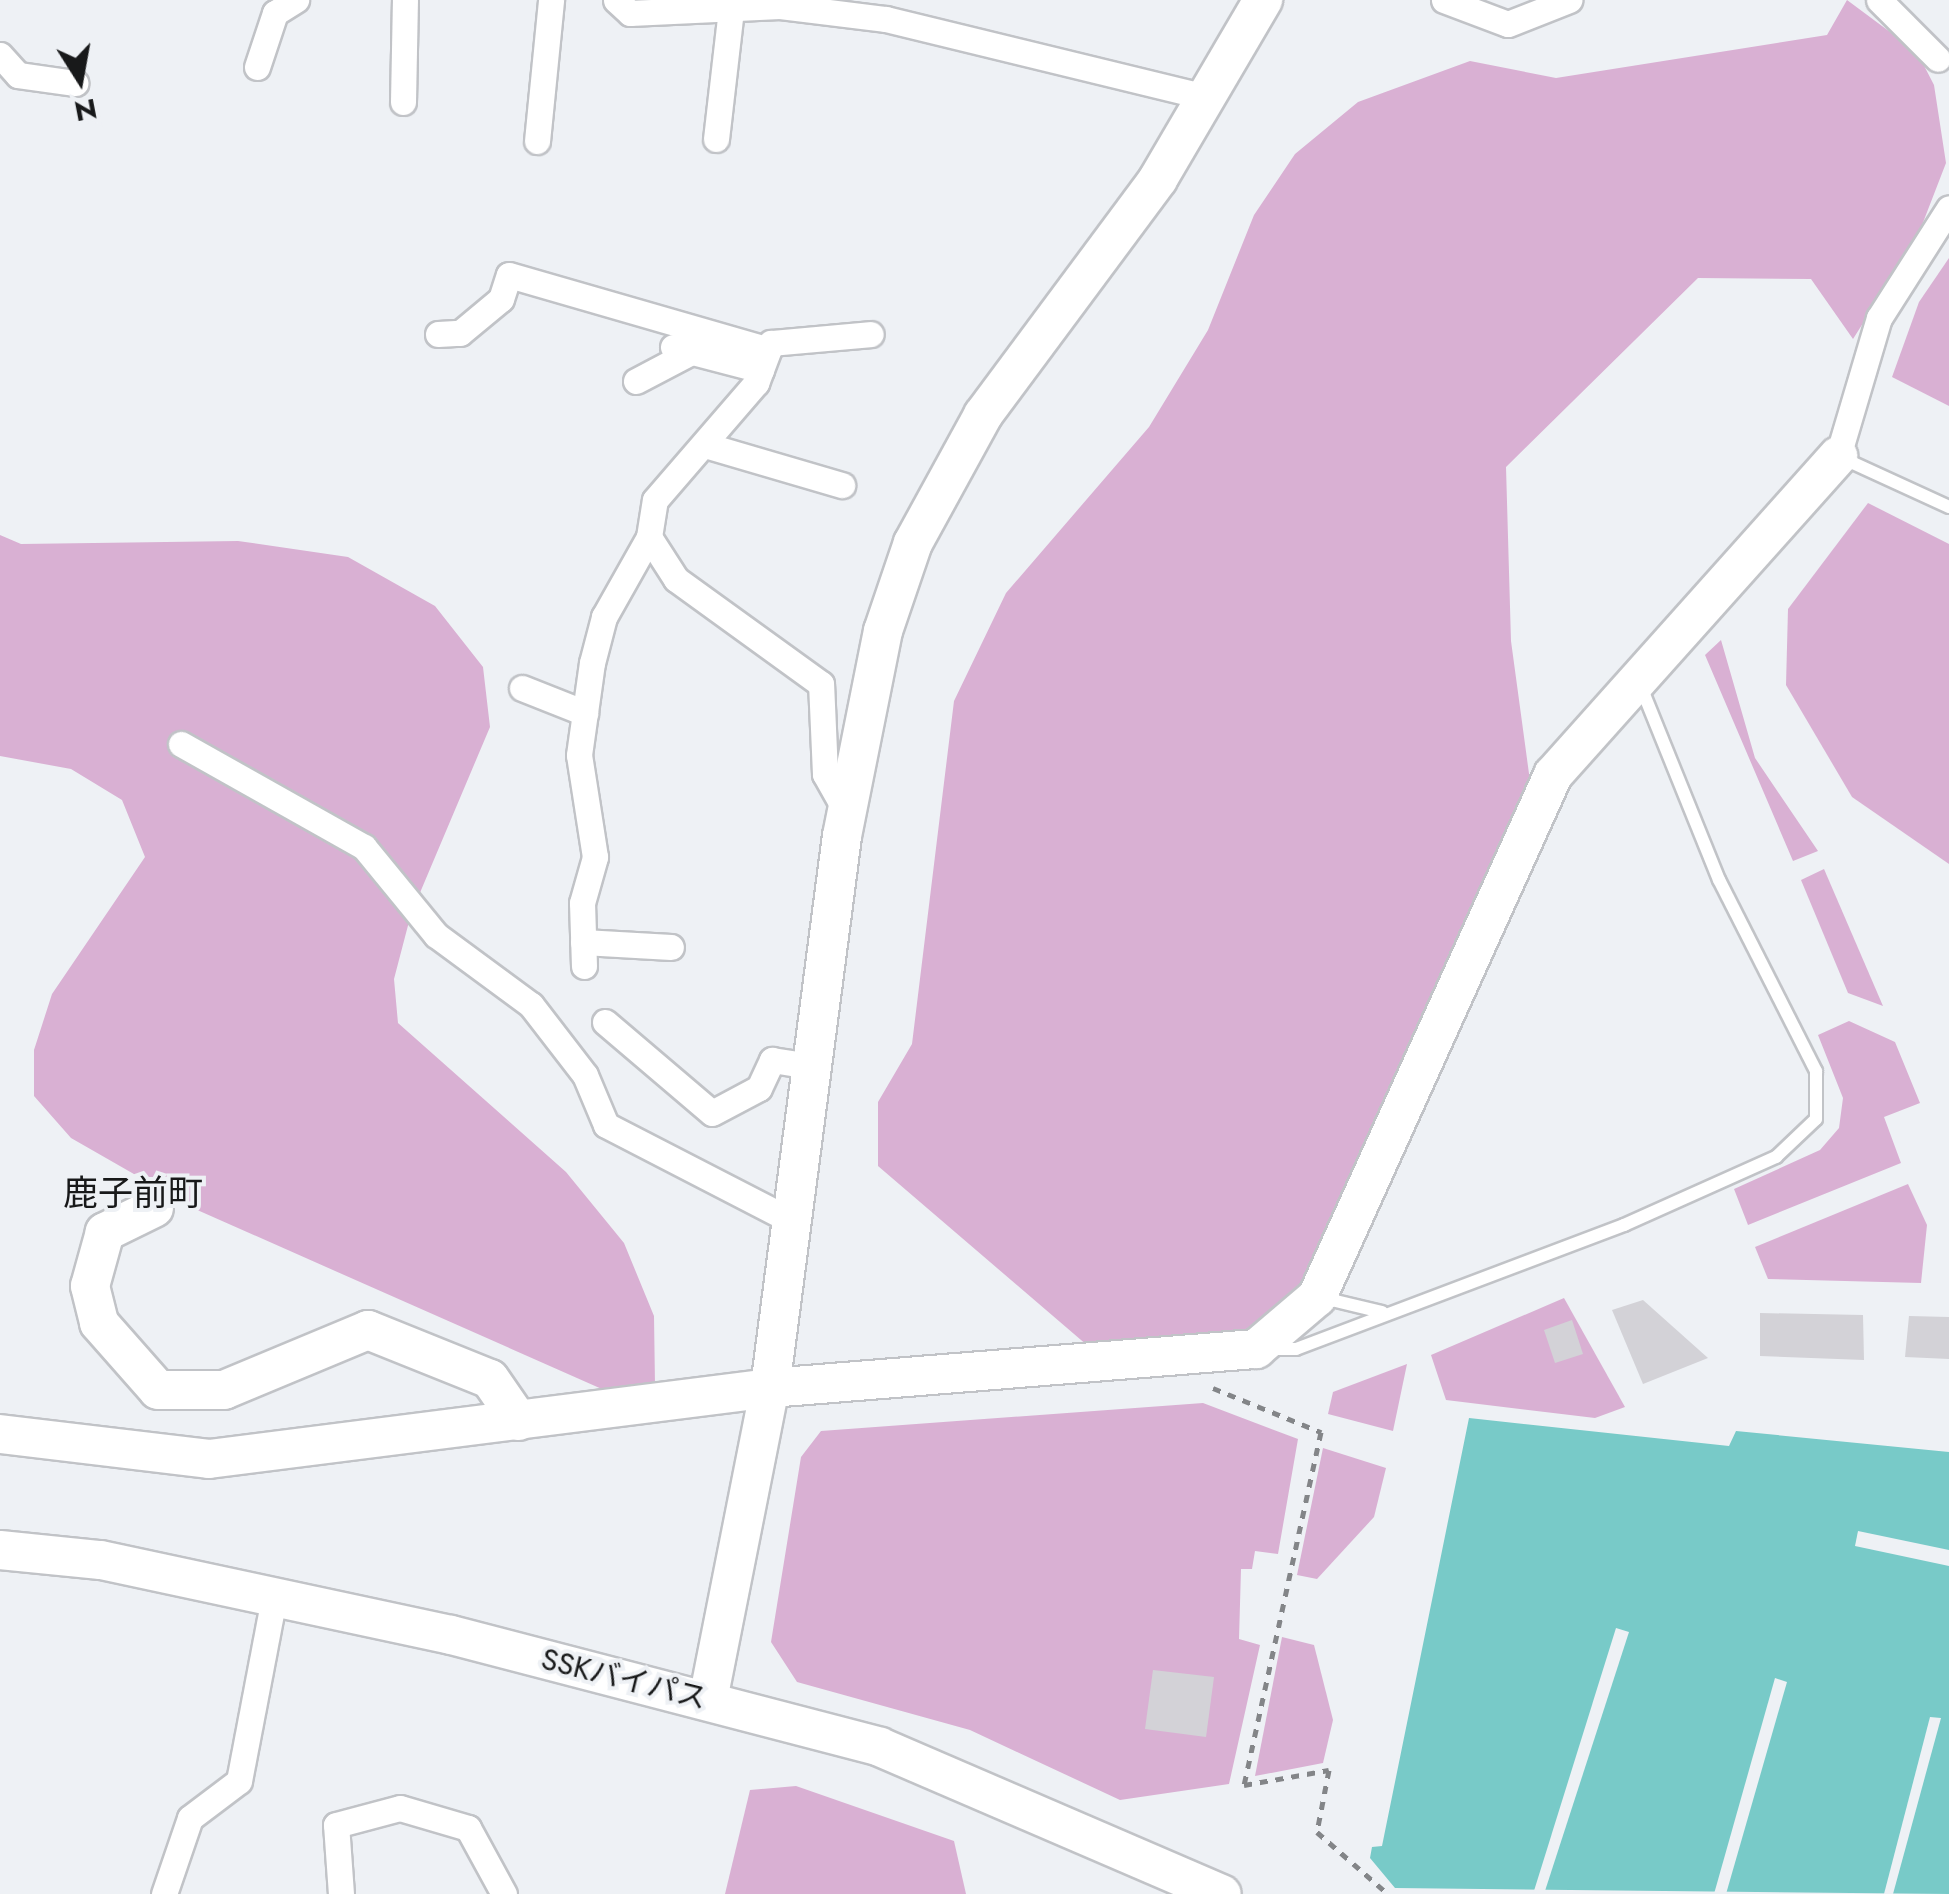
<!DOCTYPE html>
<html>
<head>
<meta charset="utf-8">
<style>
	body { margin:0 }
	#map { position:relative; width:1949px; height:1894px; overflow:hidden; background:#eef1f5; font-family:Jost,"Noto Sans JP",sans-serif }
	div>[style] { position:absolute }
	.green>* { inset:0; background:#d9b0d3 }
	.water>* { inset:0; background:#78cac8 }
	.pier>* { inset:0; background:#eef1f5 }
	.building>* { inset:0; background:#d3d2d7 }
	.path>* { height:5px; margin-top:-2.5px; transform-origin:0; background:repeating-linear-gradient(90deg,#838588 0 8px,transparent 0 16px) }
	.roads { filter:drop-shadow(2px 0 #c1c3c7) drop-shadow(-2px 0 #c1c3c7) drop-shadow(0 2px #c1c3c7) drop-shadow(0 -2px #c1c3c7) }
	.lane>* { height:12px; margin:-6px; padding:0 6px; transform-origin:6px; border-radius:6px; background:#fff }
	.street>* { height:25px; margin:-12.5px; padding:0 12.5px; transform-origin:12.5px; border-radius:12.5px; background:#fff }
	.secondary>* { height:38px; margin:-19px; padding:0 19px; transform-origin:19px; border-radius:19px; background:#fff }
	span { translate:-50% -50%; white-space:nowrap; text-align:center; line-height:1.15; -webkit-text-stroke:8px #eef1f5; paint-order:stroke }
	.street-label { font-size:30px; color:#18191a }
	.quarter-label { font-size:35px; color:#18191a }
	.north { position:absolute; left:30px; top:30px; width:100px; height:100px; -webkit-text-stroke:8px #eef1f5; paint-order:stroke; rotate:169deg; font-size:28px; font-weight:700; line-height:40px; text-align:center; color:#18191a }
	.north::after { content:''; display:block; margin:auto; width:35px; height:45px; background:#18191a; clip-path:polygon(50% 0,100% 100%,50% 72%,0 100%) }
</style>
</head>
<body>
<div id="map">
	<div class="green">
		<i style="clip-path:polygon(1847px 0,1917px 52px,1934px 85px,1946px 163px,1917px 238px,1853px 339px,1811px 279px,1698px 278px,1506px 467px,1511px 641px,1530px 781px,1331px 1241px,1286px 1305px,1243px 1331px,1088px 1346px,878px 1166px,878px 1102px,912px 1044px,954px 701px,1006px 593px,1149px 427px,1208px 330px,1254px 215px,1295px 154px,1358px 102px,1470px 61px,1556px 78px,1827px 35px)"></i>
		<i style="clip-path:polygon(1949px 258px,1949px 406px,1892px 377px,1919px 302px)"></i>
		<i style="clip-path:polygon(1868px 503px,1949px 544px,1949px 864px,1852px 797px,1786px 685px,1788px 609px)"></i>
		<i style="clip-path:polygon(0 535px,21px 544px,238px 541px,348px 557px,435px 606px,483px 667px,490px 727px,411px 914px,394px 979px,398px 1023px,566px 1172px,624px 1243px,654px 1316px,655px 1385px,638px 1405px,195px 1209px,71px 1138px,34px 1096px,34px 1050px,52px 994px,145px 857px,122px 800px,71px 769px,0 756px)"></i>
		<i style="clip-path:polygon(1721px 640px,1755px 758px,1818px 851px,1793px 861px,1705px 655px)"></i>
		<i style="clip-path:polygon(1824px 869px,1883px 1006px,1848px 993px,1801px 880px)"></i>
		<i style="clip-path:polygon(1849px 1021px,1895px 1042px,1920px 1103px,1884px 1117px,1901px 1163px,1748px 1225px,1734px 1189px,1820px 1150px,1839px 1128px,1843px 1098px,1818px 1035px)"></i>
		<i style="clip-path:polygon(1908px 1184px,1927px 1225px,1921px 1283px,1768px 1279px,1755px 1247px)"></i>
		<i style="clip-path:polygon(1564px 1298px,1625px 1407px,1595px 1418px,1446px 1400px,1431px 1355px)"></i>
		<i style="clip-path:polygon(1407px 1364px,1393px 1431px,1328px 1414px,1333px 1392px)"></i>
		<i style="clip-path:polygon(1203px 1403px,1298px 1439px,1278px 1554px,1255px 1551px,1252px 1569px,1241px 1569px,1239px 1639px,1260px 1645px,1229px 1784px,1120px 1800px,970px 1730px,797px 1682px,771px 1642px,801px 1457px,821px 1431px)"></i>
		<i style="clip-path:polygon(1323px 1448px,1386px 1468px,1374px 1517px,1317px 1579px,1297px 1575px)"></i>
		<i style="clip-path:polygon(1282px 1637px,1314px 1645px,1333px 1720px,1323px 1763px,1255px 1776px)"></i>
		<i style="clip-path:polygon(796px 1786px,954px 1841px,966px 1894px,725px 1894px,750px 1790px)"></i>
	</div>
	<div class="water">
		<i style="clip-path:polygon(1469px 1418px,1729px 1446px,1736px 1431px,1949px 1452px,1949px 1894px,1395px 1888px,1370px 1858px,1372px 1847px,1382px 1846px)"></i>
	</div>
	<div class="pier">
		<i style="clip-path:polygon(1858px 1531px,1949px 1550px,1949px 1566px,1855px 1546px)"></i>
		<i style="clip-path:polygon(1616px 1628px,1629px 1632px,1544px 1894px,1533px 1894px)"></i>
		<i style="clip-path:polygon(1775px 1678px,1787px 1682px,1726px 1894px,1714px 1894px)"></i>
		<i style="clip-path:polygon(1930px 1717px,1941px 1718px,1893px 1894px,1884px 1894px)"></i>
	</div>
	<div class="building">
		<i style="clip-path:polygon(1643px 1300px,1708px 1358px,1643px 1384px,1612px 1310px)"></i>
		<i style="clip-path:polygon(1760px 1313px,1863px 1315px,1864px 1360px,1760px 1356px)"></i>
		<i style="clip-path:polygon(1909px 1316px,1949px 1317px,1949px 1359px,1905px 1357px)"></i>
		<i style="clip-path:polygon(1572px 1320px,1583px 1354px,1555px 1363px,1544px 1330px)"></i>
		<i style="clip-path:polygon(1153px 1670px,1214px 1677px,1206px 1737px,1145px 1729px)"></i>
	</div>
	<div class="path">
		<i style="left:1213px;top:1388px;width:117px;rotate:22.2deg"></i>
		<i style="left:1321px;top:1432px;width:361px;rotate:102.3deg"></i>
		<i style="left:1244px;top:1785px;width:86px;rotate:-10deg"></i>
		<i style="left:1329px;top:1770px;width:63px;rotate:101deg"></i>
		<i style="left:1317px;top:1832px;width:94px;rotate:41.1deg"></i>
	</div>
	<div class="roads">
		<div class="lane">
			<i style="left:1840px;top:457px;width:120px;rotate:24.6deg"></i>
			<i style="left:1319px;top:1297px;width:65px;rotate:13.4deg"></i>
			<i style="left:1269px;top:1349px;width:27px"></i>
			<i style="left:1296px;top:1349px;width:351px;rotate:-20.7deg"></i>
			<i style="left:1624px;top:1225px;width:167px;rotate:-24.1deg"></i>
			<i style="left:1776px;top:1157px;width:55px;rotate:-43.5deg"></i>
			<i style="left:1816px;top:1119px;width:48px;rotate:-90deg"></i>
			<i style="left:1816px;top:1071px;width:214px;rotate:-116.9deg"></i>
			<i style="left:1719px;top:880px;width:208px;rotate:-112deg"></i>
		</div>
		<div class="street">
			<i style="left:616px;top:0;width:19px;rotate:43deg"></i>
			<i style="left:630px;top:13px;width:150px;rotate:-2.7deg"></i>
			<i style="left:780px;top:6px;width:107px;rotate:7deg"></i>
			<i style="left:886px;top:19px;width:328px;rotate:13.7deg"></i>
			<i style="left:1444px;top:0;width:68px;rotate:20.6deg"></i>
			<i style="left:1508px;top:24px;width:66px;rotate:-21.5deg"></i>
			<i style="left:1879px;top:0;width:83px;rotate:45deg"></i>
			<i style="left:0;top:55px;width:27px;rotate:48deg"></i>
			<i style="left:18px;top:75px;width:58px;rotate:8deg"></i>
			<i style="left:257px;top:67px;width:57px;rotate:-71.6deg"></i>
			<i style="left:275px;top:13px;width:25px;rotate:-32deg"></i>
			<i style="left:403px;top:102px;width:102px;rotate:-88.9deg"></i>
			<i style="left:716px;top:139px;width:131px;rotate:-83.4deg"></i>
			<i style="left:537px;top:141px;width:142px;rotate:-84.3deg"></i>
			<i style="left:438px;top:334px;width:22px;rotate:-3deg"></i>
			<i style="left:460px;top:333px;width:53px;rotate:-39.7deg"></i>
			<i style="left:501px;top:299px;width:25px;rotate:-72deg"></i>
			<i style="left:509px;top:275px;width:270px;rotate:16.1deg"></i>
			<i style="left:673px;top:347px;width:91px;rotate:14.6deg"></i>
			<i style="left:636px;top:381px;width:62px;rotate:-27.8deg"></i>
			<i style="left:705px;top:445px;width:143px;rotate:16.3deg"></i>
			<i style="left:1838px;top:456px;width:144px;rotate:-73.5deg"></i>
			<i style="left:1879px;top:318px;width:130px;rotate:-57.5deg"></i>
			<i style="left:522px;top:688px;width:68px;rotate:21.6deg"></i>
			<i style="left:181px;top:744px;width:210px;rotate:29.4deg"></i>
			<i style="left:364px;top:847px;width:114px;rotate:50.7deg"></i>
			<i style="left:436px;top:935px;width:118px;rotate:36.4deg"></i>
			<i style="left:531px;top:1005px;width:88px;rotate:52.4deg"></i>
			<i style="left:585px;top:1075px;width:54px;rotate:67.2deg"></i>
			<i style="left:606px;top:1125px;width:207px;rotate:27.3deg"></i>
			<i style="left:847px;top:813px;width:45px;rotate:-119.4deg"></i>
			<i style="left:825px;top:774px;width:90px;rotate:-92.5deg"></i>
			<i style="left:821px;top:684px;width:179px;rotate:-144.1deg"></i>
			<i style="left:676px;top:579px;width:50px;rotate:-122.7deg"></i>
			<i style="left:649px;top:537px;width:37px;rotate:-81deg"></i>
			<i style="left:655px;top:500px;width:155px;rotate:-49.2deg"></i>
			<i style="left:756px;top:383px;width:43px;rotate:-69.4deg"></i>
			<i style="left:771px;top:343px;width:100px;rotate:-5.1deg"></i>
			<i style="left:583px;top:942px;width:88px;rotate:3.3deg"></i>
			<i style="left:584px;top:966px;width:63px;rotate:-91.8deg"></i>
			<i style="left:582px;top:903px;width:48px;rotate:-74.2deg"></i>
			<i style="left:595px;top:857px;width:103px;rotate:-98.9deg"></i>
			<i style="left:579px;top:755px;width:93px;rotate:-82deg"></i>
			<i style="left:592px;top:663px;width:48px;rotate:-75.4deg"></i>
			<i style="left:604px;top:617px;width:92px;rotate:-60.6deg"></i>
			<i style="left:605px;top:1022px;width:140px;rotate:40.4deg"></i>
			<i style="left:712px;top:1113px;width:53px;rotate:-28deg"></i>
			<i style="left:759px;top:1088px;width:31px;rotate:-65deg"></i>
			<i style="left:772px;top:1060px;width:38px;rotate:9deg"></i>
			<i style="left:164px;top:1894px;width:80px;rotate:-71.1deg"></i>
			<i style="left:190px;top:1818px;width:61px;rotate:-37.1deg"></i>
			<i style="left:239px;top:1781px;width:187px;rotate:-79.2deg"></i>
			<i style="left:341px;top:1894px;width:69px;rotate:-94.1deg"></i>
			<i style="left:336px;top:1825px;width:66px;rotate:-14.9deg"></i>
			<i style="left:400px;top:1808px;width:71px;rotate:16.4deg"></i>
			<i style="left:468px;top:1828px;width:75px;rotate:61.4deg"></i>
		</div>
		<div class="secondary">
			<i style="left:154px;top:1208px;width:55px;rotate:153.9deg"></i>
			<i style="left:105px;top:1232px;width:56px;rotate:105.5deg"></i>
			<i style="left:90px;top:1286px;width:38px;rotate:76deg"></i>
			<i style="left:99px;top:1323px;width:89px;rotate:48.6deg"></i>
			<i style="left:158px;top:1390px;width:66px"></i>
			<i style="left:224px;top:1390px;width:156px;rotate:-22.6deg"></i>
			<i style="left:368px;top:1330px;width:131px;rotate:21.9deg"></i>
			<i style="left:490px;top:1379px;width:51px;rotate:55.4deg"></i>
			<i style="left:0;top:1434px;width:210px;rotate:6.8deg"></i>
			<i style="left:209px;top:1459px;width:565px;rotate:-7.21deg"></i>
			<i style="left:770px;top:1388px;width:488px;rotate:-4.6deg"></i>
			<i style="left:1256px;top:1349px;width:80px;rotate:-40.4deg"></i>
			<i style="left:1317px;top:1297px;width:573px;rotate:-65.67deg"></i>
			<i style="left:1553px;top:775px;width:428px;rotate:-48.2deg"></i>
			<i style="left:0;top:1550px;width:101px;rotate:5.7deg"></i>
			<i style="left:101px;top:1560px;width:358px;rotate:12.1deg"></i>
			<i style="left:451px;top:1635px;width:443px;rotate:14.6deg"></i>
			<i style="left:880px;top:1747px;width:372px;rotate:23.3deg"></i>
			<i style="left:708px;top:1700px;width:318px;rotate:-78.8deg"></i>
			<i style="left:770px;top:1388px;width:557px;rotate:-82.57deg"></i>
			<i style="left:842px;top:836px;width:209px;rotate:-78.7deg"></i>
			<i style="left:883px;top:631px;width:93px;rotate:-71.2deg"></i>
			<i style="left:913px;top:543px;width:146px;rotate:-61.3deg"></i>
			<i style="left:983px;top:415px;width:294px;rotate:-53.4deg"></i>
			<i style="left:1158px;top:179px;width:208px;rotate:-59.6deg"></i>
		</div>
	</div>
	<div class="street-label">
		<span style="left:624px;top:1679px;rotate:14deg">SSKバイパス</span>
	</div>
	<div class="quarter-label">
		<span style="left:133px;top:1193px">鹿子前町</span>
	</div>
	<div class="north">N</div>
</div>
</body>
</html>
